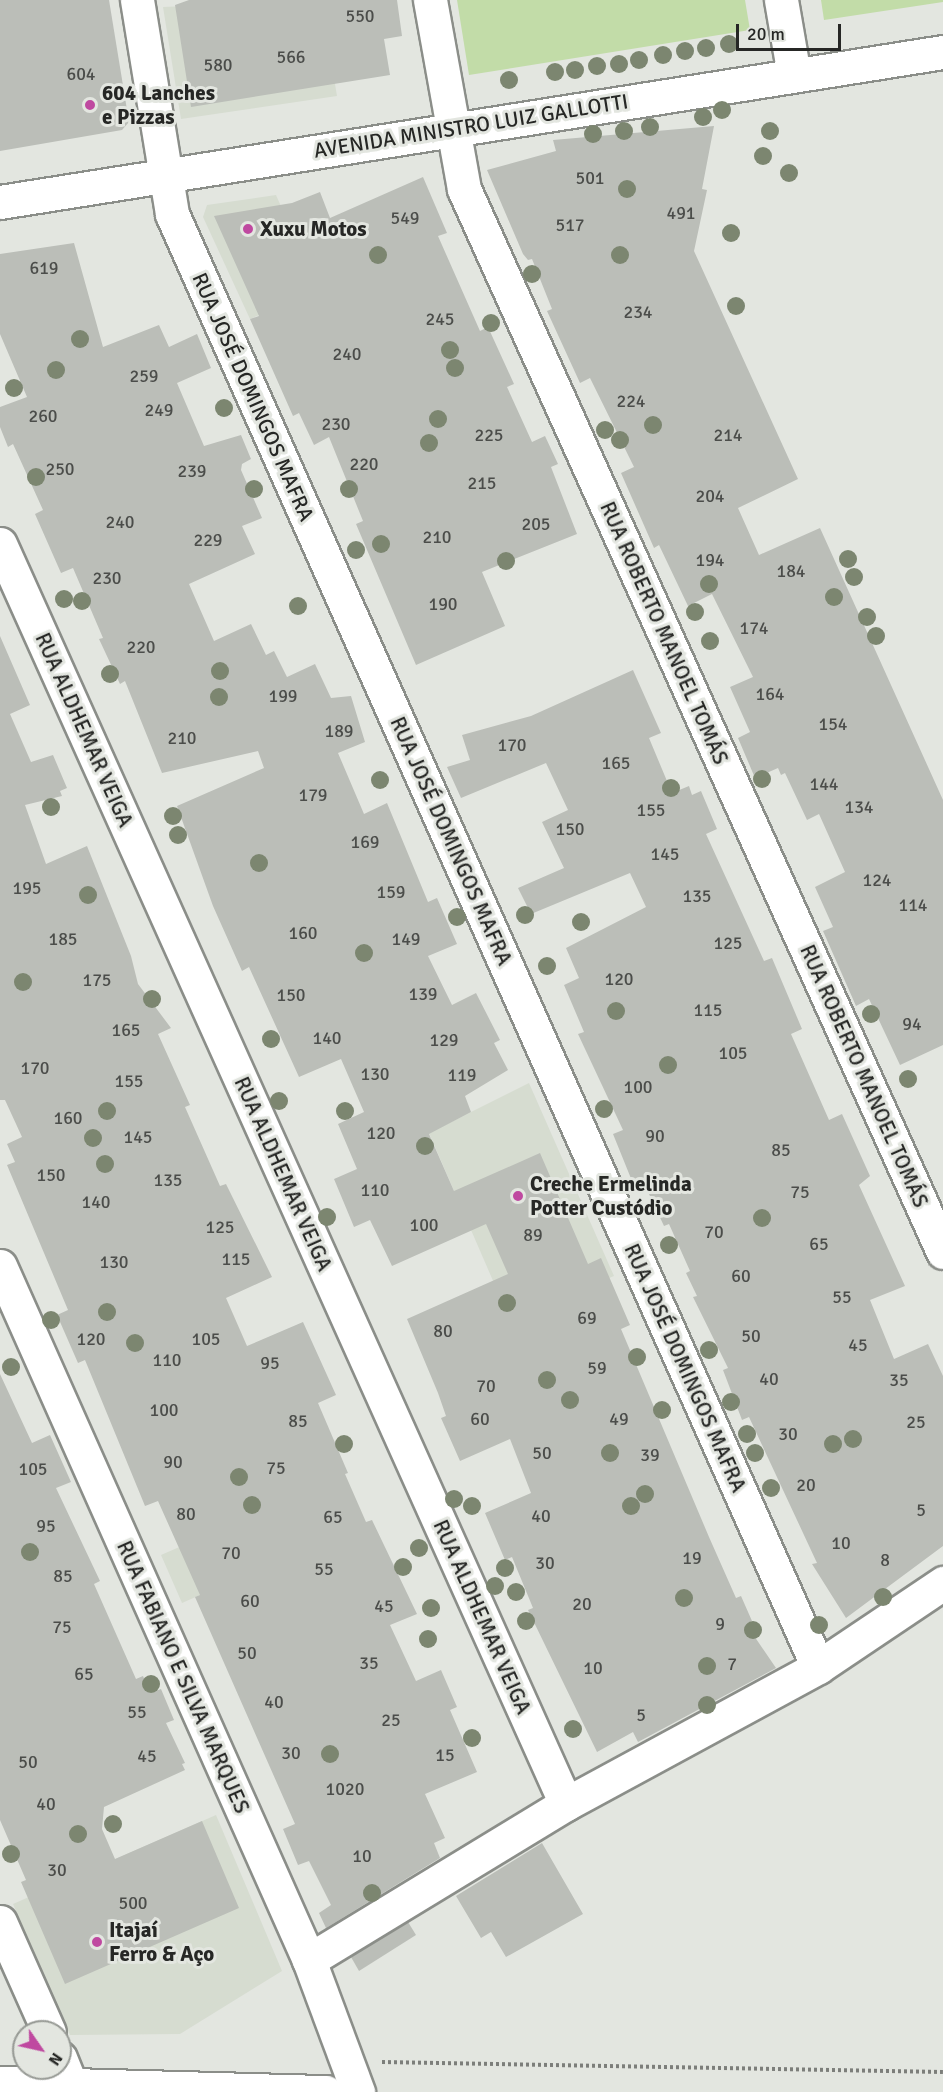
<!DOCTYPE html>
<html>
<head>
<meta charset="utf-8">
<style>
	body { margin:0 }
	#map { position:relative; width:943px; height:2092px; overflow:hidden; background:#e3e6e0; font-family:Signika,sans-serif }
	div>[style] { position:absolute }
	.built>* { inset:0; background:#d6dcd0 }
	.green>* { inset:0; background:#c2dca8 }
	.building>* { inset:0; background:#bbbeb8 }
	.path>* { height:4px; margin-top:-2px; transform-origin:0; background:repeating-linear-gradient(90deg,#7c7e7a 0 3px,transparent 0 6px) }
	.roads { filter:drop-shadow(2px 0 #8b8e89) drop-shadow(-2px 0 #8b8e89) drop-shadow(0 2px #8b8e89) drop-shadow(0 -2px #8b8e89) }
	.minor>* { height:33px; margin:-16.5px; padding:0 16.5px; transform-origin:16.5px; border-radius:16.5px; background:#fff }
	.tertiary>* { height:33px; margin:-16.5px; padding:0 16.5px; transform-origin:16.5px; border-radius:16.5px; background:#fff }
	.secondary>* { height:33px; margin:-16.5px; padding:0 16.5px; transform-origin:16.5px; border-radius:16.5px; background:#fff }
	.trees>* { width:18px; height:18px; margin:-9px; border-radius:50%; background:#7c8670 }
	.dots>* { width:16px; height:16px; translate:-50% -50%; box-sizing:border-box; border:3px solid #e3e6e0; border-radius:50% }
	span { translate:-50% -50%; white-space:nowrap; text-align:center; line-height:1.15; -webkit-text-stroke:6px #e3e6e0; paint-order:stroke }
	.number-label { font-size:18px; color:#4b4d4a }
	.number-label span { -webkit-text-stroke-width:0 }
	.poi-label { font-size:21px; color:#262725; font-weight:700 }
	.left { translate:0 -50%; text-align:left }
	.street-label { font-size:21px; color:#262725 }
	.north { position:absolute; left:12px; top:2020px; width:60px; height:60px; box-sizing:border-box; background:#e3e6e0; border:2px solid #979a95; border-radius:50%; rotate:124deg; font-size:16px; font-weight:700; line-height:24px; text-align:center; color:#262725 }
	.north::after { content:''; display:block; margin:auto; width:21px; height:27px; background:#bf49a0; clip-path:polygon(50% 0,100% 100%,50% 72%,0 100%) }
	.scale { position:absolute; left:736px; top:24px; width:105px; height:27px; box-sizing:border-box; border:3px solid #262725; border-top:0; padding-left:8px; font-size:18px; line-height:21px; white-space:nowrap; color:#262725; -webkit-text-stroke:4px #e3e6e0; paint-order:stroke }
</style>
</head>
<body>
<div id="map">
	<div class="built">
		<i style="clip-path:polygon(321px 0,337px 96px,181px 119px,163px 7px)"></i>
		<i style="clip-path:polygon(276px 195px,318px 290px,250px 319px,203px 217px,207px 205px)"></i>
		<i style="clip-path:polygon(529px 1083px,614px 1276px,510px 1320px,429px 1133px)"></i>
		<i style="clip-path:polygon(262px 1511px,284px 1558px,182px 1603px,161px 1555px)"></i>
		<i style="clip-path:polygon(216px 1815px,282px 1971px,180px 2034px,70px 2035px,13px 1904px)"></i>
	</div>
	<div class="green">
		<i style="clip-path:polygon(457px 0,745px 0,750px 30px,469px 75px)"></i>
		<i style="clip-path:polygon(821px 0,943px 0,943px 2px,824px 20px)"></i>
	</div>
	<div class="building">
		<i style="clip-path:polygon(0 0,109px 0,129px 122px,122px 130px,0 151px)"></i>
		<i style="clip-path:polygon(189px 0,397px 0,402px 36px,384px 39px,390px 75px,191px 107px,175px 5px)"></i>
		<i style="clip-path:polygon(714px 126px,702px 189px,707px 190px,694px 251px,798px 479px,738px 508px,759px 555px,820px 528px,943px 800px,943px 1045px,900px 1065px,869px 999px,856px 1006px,823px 931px,833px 927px,815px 887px,845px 872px,819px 814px,807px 820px,785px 773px,781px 775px,778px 768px,755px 778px,738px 738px,750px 732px,730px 687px,753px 677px,712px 594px,688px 606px,659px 545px,654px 548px,621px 473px,634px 467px,590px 378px,580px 383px,547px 311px,552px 309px,532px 259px,528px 260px,523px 254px,487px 170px,556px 151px,553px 140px)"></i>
		<i style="clip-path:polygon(423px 177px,447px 233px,438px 236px,480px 331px,488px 327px,514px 384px,507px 387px,532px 442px,545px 436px,558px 464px,551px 467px,577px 534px,482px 572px,505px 626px,416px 665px,356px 524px,363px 521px,329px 437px,314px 445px,299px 413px,293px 416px,250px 319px,259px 316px,214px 216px,292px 203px,320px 192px,330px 218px)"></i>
		<i style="clip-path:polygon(74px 243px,103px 347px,159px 325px,169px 347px,197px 334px,211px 368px,177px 383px,204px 446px,241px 435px,251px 459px,242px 464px,241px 470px,262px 518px,242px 526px,255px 554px,189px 584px,214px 641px,251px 624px,266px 655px,274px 651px,287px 677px,315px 664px,331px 698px,351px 696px,365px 742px,338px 753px,364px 814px,387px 803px,428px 902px,437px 898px,457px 944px,428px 956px,452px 1005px,476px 993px,500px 1040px,494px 1043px,508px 1070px,465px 1096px,471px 1112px,429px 1134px,454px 1191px,540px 1153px,588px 1264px,601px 1258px,630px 1325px,621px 1329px,709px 1537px,736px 1598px,741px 1596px,752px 1621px,746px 1624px,776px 1668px,638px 1742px,633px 1732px,597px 1752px,528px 1610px,533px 1608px,512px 1557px,505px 1560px,485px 1513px,531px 1493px,510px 1439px,460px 1461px,441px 1418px,446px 1416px,438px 1393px,407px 1319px,508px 1274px,486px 1224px,392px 1266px,370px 1220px,354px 1227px,334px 1179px,357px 1169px,338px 1124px,364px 1112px,341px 1059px,299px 1077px,249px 967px,242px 971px,213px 906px,177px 806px,264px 768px,258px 751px,162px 773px,125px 681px,120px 684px,99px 639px,103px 638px,73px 568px,61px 573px,35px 514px,43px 510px,13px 444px,8px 447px,0 427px,0 407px,27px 397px,0 334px,0 254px)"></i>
		<i style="clip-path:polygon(0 636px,30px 705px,10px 714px,31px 762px,53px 755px,67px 788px,60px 791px,62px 796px,25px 805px,46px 864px,87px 846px,131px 956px,138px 984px,171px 1028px,158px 1034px,190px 1105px,185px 1107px,220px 1186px,226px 1184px,272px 1277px,226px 1298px,247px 1346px,303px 1322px,336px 1395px,318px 1403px,348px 1473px,345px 1474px,366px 1522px,372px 1520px,417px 1614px,390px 1625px,416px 1681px,441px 1670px,457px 1707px,450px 1710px,477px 1772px,425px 1794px,445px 1838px,434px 1843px,440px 1858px,326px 1928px,319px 1913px,331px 1905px,309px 1861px,298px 1865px,283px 1829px,295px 1824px,195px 1597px,200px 1595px,158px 1501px,145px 1506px,85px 1360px,78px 1363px,57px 1315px,68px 1310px,7px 1165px,15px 1162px,7px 1144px,22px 1137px,5px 1100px,0 1100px)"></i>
		<i style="clip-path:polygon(633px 670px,661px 733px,649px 738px,672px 793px,689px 786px,692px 795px,701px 791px,717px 829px,706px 834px,764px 961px,772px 958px,802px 1029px,791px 1034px,829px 1120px,842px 1114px,870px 1176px,859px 1185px,905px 1286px,870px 1300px,894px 1359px,928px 1344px,943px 1376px,943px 1546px,846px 1618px,812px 1564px,817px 1563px,749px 1417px,742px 1420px,723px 1370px,728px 1368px,693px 1297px,697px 1296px,686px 1273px,690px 1271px,669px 1224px,664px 1226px,641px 1177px,632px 1181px,613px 1134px,623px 1130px,578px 1034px,584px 1032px,564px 985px,579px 978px,566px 948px,646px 907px,630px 873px,531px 914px,518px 888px,564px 868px,542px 822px,568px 810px,546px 763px,461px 798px,447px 767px,470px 760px,462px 735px,531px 716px)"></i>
		<i style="clip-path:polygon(0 1374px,32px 1443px,50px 1435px,71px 1482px,56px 1488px,100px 1581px,94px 1584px,136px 1679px,143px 1676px,150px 1693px,161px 1689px,174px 1720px,166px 1723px,185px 1763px,182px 1764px,185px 1770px,104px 1807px,102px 1829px,115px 1859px,202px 1821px,239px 1908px,65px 1984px,21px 1882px,26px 1880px,0 1820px)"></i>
		<i style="clip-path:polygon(542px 1843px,583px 1914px,506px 1957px,491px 1932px,481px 1938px,456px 1896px)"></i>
		<i style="clip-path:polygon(408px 1922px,416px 1935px,359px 1971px,351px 1957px)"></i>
	</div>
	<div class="path">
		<i style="left:382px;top:2062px;width:561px;rotate:1.02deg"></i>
	</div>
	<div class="roads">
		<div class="minor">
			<i style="left:137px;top:0;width:217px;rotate:80.7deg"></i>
			<i style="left:172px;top:214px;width:1590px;rotate:66.03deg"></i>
			<i style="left:430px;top:0;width:192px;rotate:79.8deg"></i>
			<i style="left:464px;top:189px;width:1166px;rotate:65.74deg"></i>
			<i style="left:781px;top:0;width:76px;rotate:80.2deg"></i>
			<i style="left:0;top:544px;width:1381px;rotate:65.81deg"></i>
			<i style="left:0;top:1266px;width:760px;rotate:66deg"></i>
			<i style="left:309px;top:1960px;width:141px;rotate:69.6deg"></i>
			<i style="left:0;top:1922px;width:120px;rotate:66deg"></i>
			<i style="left:309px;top:1960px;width:301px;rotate:-31.3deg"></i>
			<i style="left:566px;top:1804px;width:287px;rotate:-28.5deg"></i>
			<i style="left:818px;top:1667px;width:151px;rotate:-33.9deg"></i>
			<i style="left:60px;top:2058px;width:29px;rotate:68deg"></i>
		</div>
		<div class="tertiary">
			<i style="left:0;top:202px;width:955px;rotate:-9.04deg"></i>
		</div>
		<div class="secondary">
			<i style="left:0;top:2083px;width:326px;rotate:1.6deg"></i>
		</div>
	</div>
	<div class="trees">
		<i style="left:729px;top:44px"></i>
		<i style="left:706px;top:48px"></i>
		<i style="left:685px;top:51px"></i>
		<i style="left:663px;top:55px"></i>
		<i style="left:639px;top:60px"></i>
		<i style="left:619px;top:64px"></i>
		<i style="left:597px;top:66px"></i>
		<i style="left:575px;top:70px"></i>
		<i style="left:555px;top:72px"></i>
		<i style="left:509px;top:80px"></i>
		<i style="left:722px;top:110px"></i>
		<i style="left:703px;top:117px"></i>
		<i style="left:650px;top:127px"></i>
		<i style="left:624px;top:131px"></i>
		<i style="left:770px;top:131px"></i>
		<i style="left:593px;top:134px"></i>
		<i style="left:763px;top:156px"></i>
		<i style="left:789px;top:173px"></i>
		<i style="left:627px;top:189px"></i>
		<i style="left:731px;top:233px"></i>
		<i style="left:378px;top:255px"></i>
		<i style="left:620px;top:255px"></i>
		<i style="left:532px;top:274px"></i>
		<i style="left:736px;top:306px"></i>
		<i style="left:491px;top:323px"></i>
		<i style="left:80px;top:339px"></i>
		<i style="left:450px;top:350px"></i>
		<i style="left:455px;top:368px"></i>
		<i style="left:56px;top:370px"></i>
		<i style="left:14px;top:388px"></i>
		<i style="left:224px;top:408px"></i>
		<i style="left:438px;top:419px"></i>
		<i style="left:653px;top:425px"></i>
		<i style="left:605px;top:430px"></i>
		<i style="left:620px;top:440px"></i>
		<i style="left:429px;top:443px"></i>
		<i style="left:36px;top:477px"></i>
		<i style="left:254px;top:489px"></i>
		<i style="left:349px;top:489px"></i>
		<i style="left:381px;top:544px"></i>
		<i style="left:356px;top:550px"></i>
		<i style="left:848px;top:559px"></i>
		<i style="left:506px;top:561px"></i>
		<i style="left:854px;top:577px"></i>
		<i style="left:709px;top:584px"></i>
		<i style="left:834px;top:597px"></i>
		<i style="left:64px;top:599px"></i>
		<i style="left:82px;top:601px"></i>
		<i style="left:298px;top:606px"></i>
		<i style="left:695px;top:612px"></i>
		<i style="left:867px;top:617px"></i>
		<i style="left:876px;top:636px"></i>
		<i style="left:710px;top:641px"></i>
		<i style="left:220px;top:671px"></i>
		<i style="left:110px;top:674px"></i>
		<i style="left:219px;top:697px"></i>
		<i style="left:762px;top:779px"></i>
		<i style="left:380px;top:780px"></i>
		<i style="left:671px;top:788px"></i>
		<i style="left:51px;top:807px"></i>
		<i style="left:173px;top:816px"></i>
		<i style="left:178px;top:835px"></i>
		<i style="left:259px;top:863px"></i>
		<i style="left:88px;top:895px"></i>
		<i style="left:525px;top:915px"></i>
		<i style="left:457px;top:917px"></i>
		<i style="left:581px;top:922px"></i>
		<i style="left:364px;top:953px"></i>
		<i style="left:547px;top:966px"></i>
		<i style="left:23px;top:982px"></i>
		<i style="left:152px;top:999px"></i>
		<i style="left:616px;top:1011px"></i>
		<i style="left:871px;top:1014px"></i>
		<i style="left:271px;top:1039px"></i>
		<i style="left:668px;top:1065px"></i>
		<i style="left:908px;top:1079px"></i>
		<i style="left:279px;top:1101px"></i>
		<i style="left:604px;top:1109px"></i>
		<i style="left:107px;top:1111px"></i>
		<i style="left:345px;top:1111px"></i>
		<i style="left:93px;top:1138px"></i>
		<i style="left:425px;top:1146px"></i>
		<i style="left:105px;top:1164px"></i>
		<i style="left:327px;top:1217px"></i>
		<i style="left:762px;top:1218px"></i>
		<i style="left:669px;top:1245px"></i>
		<i style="left:507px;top:1303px"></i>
		<i style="left:107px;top:1312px"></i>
		<i style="left:51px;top:1320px"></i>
		<i style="left:135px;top:1343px"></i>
		<i style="left:709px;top:1350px"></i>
		<i style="left:637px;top:1357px"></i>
		<i style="left:11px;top:1367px"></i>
		<i style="left:547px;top:1380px"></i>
		<i style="left:570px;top:1400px"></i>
		<i style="left:731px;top:1402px"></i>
		<i style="left:662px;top:1410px"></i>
		<i style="left:747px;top:1434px"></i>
		<i style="left:853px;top:1439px"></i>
		<i style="left:344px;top:1444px"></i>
		<i style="left:833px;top:1444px"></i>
		<i style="left:610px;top:1453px"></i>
		<i style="left:755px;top:1453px"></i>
		<i style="left:239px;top:1477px"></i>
		<i style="left:771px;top:1488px"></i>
		<i style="left:645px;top:1494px"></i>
		<i style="left:454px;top:1499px"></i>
		<i style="left:252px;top:1505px"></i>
		<i style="left:472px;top:1506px"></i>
		<i style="left:631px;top:1506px"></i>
		<i style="left:419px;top:1548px"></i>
		<i style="left:30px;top:1552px"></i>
		<i style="left:403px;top:1567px"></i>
		<i style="left:505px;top:1568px"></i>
		<i style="left:495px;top:1586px"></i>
		<i style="left:516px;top:1592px"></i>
		<i style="left:883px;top:1597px"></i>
		<i style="left:684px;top:1598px"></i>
		<i style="left:431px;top:1608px"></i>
		<i style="left:526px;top:1621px"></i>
		<i style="left:819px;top:1625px"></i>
		<i style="left:753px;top:1630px"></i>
		<i style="left:428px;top:1639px"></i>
		<i style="left:707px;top:1666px"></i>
		<i style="left:151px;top:1684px"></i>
		<i style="left:707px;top:1705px"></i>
		<i style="left:573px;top:1729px"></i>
		<i style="left:472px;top:1738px"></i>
		<i style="left:330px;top:1754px"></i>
		<i style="left:113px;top:1824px"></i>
		<i style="left:78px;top:1834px"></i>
		<i style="left:11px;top:1854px"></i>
		<i style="left:372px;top:1893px"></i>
	</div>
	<div class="dots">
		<i style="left:90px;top:105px;background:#bf49a0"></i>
		<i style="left:248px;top:229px;background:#bf49a0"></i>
		<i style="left:518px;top:1196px;background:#bf49a0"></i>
		<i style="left:97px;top:1942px;background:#bf49a0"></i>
	</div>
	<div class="number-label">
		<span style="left:360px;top:16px">550</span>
		<span style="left:291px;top:57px">566</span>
		<span style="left:218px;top:65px">580</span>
		<span style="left:81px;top:74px">604</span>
		<span style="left:590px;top:178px">501</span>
		<span style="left:681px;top:213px">491</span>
		<span style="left:405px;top:218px">549</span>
		<span style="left:570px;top:225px">517</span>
		<span style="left:44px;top:268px">619</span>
		<span style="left:638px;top:312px">234</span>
		<span style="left:440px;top:319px">245</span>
		<span style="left:347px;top:354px">240</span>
		<span style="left:144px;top:376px">259</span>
		<span style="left:631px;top:401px">224</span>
		<span style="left:159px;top:410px">249</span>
		<span style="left:43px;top:416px">260</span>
		<span style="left:336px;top:424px">230</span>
		<span style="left:489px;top:435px">225</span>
		<span style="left:728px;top:435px">214</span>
		<span style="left:364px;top:464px">220</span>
		<span style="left:60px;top:469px">250</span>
		<span style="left:192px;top:471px">239</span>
		<span style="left:482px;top:483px">215</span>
		<span style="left:710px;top:496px">204</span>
		<span style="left:120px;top:522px">240</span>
		<span style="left:536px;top:524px">205</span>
		<span style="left:437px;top:537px">210</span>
		<span style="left:208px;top:540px">229</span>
		<span style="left:710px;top:560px">194</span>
		<span style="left:791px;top:571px">184</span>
		<span style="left:107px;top:578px">230</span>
		<span style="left:443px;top:604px">190</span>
		<span style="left:754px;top:628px">174</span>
		<span style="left:141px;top:647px">220</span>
		<span style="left:770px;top:694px">164</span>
		<span style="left:283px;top:696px">199</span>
		<span style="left:833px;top:724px">154</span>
		<span style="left:339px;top:731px">189</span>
		<span style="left:182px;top:738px">210</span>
		<span style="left:512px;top:745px">170</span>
		<span style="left:616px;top:763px">165</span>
		<span style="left:824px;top:784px">144</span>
		<span style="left:313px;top:795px">179</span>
		<span style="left:859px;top:807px">134</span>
		<span style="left:651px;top:810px">155</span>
		<span style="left:570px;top:829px">150</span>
		<span style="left:365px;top:842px">169</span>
		<span style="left:665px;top:854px">145</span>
		<span style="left:877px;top:880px">124</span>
		<span style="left:27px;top:888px">195</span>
		<span style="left:391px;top:892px">159</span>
		<span style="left:697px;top:896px">135</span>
		<span style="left:913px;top:905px">114</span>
		<span style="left:303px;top:933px">160</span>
		<span style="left:63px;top:939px">185</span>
		<span style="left:406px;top:939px">149</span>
		<span style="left:728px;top:943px">125</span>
		<span style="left:619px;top:979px">120</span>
		<span style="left:97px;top:980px">175</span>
		<span style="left:423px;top:994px">139</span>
		<span style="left:291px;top:995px">150</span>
		<span style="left:708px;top:1010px">115</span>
		<span style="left:912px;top:1024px">94</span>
		<span style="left:126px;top:1030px">165</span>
		<span style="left:327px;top:1038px">140</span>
		<span style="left:444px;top:1040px">129</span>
		<span style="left:733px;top:1053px">105</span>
		<span style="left:35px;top:1068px">170</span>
		<span style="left:375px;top:1074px">130</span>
		<span style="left:462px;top:1075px">119</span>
		<span style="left:129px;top:1081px">155</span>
		<span style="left:638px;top:1087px">100</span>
		<span style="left:68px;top:1118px">160</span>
		<span style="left:381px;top:1133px">120</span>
		<span style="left:655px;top:1136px">90</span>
		<span style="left:138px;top:1137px">145</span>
		<span style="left:781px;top:1150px">85</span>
		<span style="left:51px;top:1175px">150</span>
		<span style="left:168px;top:1180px">135</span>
		<span style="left:375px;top:1190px">110</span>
		<span style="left:800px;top:1192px">75</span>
		<span style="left:96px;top:1202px">140</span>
		<span style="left:424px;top:1225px">100</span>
		<span style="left:220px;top:1227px">125</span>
		<span style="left:714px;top:1232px">70</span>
		<span style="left:533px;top:1235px">89</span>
		<span style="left:819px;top:1244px">65</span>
		<span style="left:236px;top:1259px">115</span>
		<span style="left:114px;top:1262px">130</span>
		<span style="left:741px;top:1276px">60</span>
		<span style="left:842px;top:1297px">55</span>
		<span style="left:587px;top:1318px">69</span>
		<span style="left:443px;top:1331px">80</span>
		<span style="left:751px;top:1336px">50</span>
		<span style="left:91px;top:1339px">120</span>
		<span style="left:206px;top:1339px">105</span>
		<span style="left:858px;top:1345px">45</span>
		<span style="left:167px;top:1360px">110</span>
		<span style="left:270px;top:1363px">95</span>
		<span style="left:597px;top:1368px">59</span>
		<span style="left:769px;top:1379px">40</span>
		<span style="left:899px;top:1380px">35</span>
		<span style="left:486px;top:1386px">70</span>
		<span style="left:164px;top:1410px">100</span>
		<span style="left:480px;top:1419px">60</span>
		<span style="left:619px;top:1419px">49</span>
		<span style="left:298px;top:1421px">85</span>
		<span style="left:916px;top:1422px">25</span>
		<span style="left:788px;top:1434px">30</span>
		<span style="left:542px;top:1453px">50</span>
		<span style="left:650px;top:1455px">39</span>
		<span style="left:173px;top:1462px">90</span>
		<span style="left:276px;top:1468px">75</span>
		<span style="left:33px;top:1469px">105</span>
		<span style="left:806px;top:1485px">20</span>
		<span style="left:921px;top:1510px">5</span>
		<span style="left:186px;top:1514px">80</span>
		<span style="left:541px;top:1516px">40</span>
		<span style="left:333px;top:1517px">65</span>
		<span style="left:46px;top:1526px">95</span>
		<span style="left:841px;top:1543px">10</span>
		<span style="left:231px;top:1553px">70</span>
		<span style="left:692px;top:1558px">19</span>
		<span style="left:885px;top:1560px">8</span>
		<span style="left:545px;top:1563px">30</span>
		<span style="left:324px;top:1569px">55</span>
		<span style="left:63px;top:1576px">85</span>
		<span style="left:250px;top:1601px">60</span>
		<span style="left:582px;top:1604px">20</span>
		<span style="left:384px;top:1606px">45</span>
		<span style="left:720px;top:1624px">9</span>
		<span style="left:62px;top:1627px">75</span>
		<span style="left:247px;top:1653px">50</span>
		<span style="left:369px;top:1663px">35</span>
		<span style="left:732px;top:1664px">7</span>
		<span style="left:593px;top:1668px">10</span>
		<span style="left:84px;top:1674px">65</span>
		<span style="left:274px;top:1702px">40</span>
		<span style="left:137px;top:1712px">55</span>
		<span style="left:641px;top:1715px">5</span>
		<span style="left:391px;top:1720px">25</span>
		<span style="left:291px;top:1753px">30</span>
		<span style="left:445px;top:1755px">15</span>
		<span style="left:147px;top:1756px">45</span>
		<span style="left:28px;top:1762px">50</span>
		<span style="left:345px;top:1789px">1020</span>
		<span style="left:46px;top:1804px">40</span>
		<span style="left:362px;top:1856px">10</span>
		<span style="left:57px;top:1870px">30</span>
		<span style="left:133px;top:1903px">500</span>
	</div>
	<div class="poi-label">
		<span class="left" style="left:102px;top:105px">604 Lanches<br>e Pizzas</span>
		<span class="left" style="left:260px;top:229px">Xuxu Motos</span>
		<span class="left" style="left:530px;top:1196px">Creche Ermelinda<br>Potter Custódio</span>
		<span class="left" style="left:109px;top:1942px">Itajaí<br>Ferro &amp; Aço</span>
	</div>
	<div class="street-label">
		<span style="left:471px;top:126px;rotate:-9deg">AVENIDA MINISTRO LUIZ GALLOTTI</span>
		<span style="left:253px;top:397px;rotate:66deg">RUA JOSÉ DOMINGOS MAFRA</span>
		<span style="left:664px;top:633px;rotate:66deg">RUA ROBERTO MANOEL TOMÁS</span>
		<span style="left:84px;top:730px;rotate:66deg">RUA ALDHEMAR VEIGA</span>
		<span style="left:451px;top:841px;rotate:66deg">RUA JOSÉ DOMINGOS MAFRA</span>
		<span style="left:864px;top:1076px;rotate:66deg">RUA ROBERTO MANOEL TOMÁS</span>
		<span style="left:283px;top:1174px;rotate:66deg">RUA ALDHEMAR VEIGA</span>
		<span style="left:685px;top:1368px;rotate:66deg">RUA JOSÉ DOMINGOS MAFRA</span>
		<span style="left:482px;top:1617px;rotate:66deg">RUA ALDHEMAR VEIGA</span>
		<span style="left:183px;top:1677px;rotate:66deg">RUA FABIANO E SILVA MARQUES</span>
	</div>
	<div class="north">N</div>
	<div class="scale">20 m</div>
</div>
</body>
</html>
